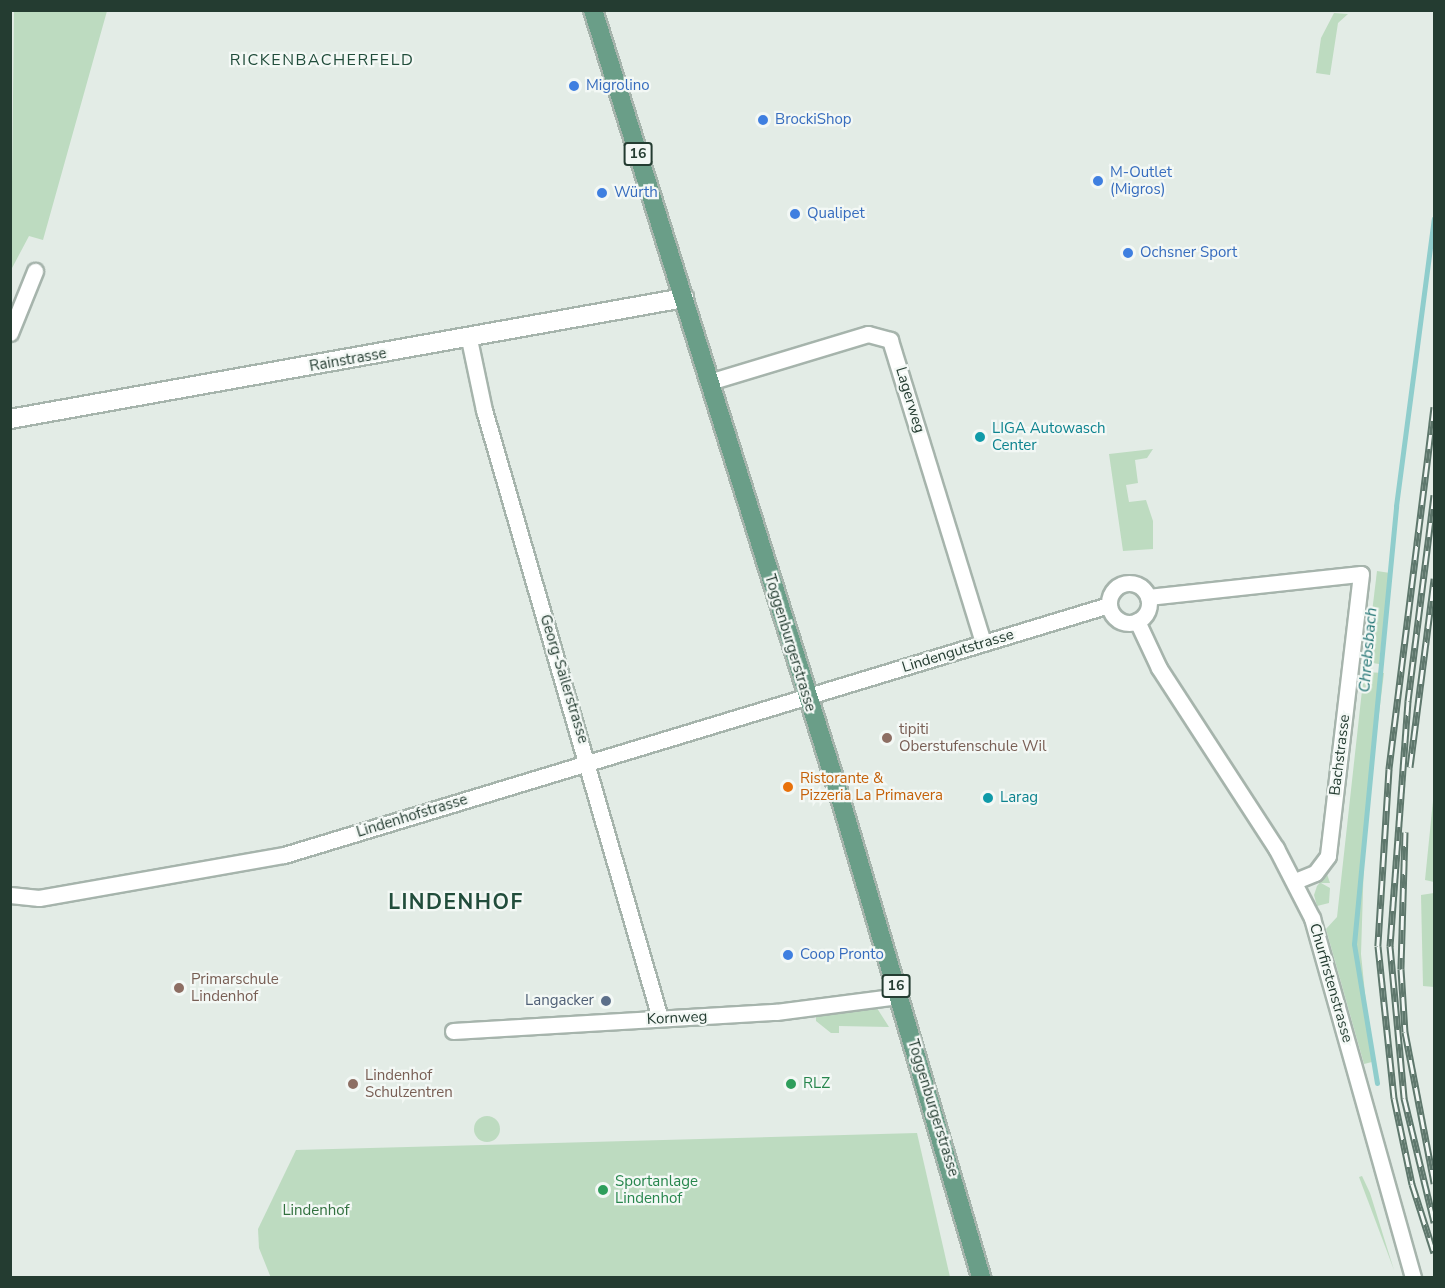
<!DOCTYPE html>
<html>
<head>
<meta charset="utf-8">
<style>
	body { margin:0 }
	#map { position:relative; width:1445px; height:1288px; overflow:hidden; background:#e3ece6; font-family:"Nunito Sans",sans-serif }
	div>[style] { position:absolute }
	.green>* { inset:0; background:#bddbc0 }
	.round { border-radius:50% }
	.stream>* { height:5px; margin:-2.5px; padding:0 2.5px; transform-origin:2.5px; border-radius:2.5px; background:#8fcdcc }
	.roads { filter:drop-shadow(2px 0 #a6b4ac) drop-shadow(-2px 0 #a6b4ac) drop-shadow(0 2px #a6b4ac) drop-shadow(0 -2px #a6b4ac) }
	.street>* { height:15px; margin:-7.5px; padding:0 7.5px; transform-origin:7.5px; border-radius:7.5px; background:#fff }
	.street>.ring { margin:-7.5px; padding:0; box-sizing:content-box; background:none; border:15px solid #fff; border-radius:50% }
	.secondary>* { height:18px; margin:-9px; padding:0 9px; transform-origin:9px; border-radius:9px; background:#fff }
	.primary>* { height:18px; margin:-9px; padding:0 9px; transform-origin:9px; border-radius:9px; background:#6a9e88 }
	.rail>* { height:7px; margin-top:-3.5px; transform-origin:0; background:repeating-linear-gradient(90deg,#f3f8f5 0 14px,#5e776c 0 28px); box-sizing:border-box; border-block:2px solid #5e776c }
	.dots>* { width:16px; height:16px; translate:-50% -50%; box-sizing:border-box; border:3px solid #f3f8f5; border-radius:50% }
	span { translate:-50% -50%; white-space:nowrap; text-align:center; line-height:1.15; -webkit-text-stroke:4.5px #f3f8f5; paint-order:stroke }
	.shield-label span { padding:2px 4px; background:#f3f8f5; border:2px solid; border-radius:4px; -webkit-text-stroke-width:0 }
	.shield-label { font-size:14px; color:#243c31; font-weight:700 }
	.shop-label { font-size:15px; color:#366cbe }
	.left { translate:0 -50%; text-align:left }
	.street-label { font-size:15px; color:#243c31 }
	.culture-label { font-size:15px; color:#0d838f }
	.education-label { font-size:15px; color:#785e54 }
	.food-label { font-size:15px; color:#c56008 }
	.service-label { font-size:15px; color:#4e5e75 }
	.right { translate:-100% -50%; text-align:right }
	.leisure-label { font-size:15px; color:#27864d }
	.park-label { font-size:15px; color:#31703e }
	.neighbourhood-label { font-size:16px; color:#214d3b; letter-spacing:1.5px }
	.water-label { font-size:16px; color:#227474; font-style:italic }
	.district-label { font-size:21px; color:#214d3b; font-weight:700; letter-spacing:1.5px }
	.frame { position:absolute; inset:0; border:12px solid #243c31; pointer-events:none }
</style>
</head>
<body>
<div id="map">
	<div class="green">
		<i style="clip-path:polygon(14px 11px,107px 11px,43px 240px,29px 236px,11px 270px)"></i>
		<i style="clip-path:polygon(1334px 13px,1348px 14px,1338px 23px,1330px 75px,1316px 73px,1321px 38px)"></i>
		<i style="clip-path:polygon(1153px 449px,1147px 458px,1135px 460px,1138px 483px,1126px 485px,1129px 502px,1146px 500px,1153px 521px,1153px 549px,1123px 551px,1109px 454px)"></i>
		<i style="clip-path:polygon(1377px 571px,1390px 573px,1379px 664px,1366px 662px)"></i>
		<i style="clip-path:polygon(1364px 672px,1384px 673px,1365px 828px,1361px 954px,1372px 1062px,1364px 1064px,1326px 929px,1337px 917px)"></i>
		<i style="clip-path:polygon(1434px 791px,1434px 882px,1425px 880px)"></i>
		<i style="clip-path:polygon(1327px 874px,1330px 883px,1321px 883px,1330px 888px,1329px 903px,1317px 906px,1314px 895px,1317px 886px)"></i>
		<i style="clip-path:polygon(1434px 893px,1434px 987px,1423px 986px,1421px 895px)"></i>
		<i style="clip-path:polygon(875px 1005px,889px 1027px,839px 1026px,839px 1033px,831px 1033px,816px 1021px,816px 1012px)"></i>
		<i class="round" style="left:474px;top:1116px;width:26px;height:26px"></i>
		<i style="clip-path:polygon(917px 1133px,950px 1277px,271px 1278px,259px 1248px,258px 1229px,296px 1150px)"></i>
		<i style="clip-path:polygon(1362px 1176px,1370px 1193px,1394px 1270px,1359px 1177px)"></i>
	</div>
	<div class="stream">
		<i style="left:1377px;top:1083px;width:141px;rotate:-99.4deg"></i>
		<i style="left:1354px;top:944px;width:440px;rotate:-84.5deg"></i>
		<i style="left:1396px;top:506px;width:290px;rotate:-82.5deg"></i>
	</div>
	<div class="roads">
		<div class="street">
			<i style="left:10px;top:333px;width:67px;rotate:-68deg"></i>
			<i style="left:469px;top:339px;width:73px;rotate:78.1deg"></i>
			<i style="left:484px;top:410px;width:633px;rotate:73.86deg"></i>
			<i style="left:709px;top:382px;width:166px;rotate:-16.8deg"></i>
			<i style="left:868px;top:334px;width:23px;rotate:15deg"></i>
			<i style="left:890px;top:340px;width:317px;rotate:72.9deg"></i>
			<i class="ring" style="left:1109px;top:583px;width:25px;height:25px"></i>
			<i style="left:1148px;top:597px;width:214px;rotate:-6.2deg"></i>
			<i style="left:1361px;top:574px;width:284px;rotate:96.7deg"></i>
			<i style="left:1328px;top:856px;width:21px;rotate:127deg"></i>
			<i style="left:1315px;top:873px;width:22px;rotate:158deg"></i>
			<i style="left:1137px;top:621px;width:52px;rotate:64.9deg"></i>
			<i style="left:1159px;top:668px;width:215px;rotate:57deg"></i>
			<i style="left:1276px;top:848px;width:79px;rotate:62.8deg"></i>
			<i style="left:1312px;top:918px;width:374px;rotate:74.3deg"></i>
			<i style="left:10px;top:895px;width:29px;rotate:6deg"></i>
			<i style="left:39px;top:898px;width:249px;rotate:-10deg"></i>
			<i style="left:284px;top:855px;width:862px;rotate:-16.86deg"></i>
			<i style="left:453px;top:1031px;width:324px;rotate:-3.4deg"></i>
			<i style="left:776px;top:1012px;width:125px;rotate:-7.4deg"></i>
		</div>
		<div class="secondary">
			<i style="left:10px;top:419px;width:685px;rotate:-10.18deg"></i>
		</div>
		<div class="primary">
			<i style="left:593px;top:10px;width:829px;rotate:72.59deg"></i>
			<i style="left:841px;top:801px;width:497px;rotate:73.6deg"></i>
		</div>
	</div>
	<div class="rail">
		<i style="left:1434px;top:407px;width:365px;rotate:97.1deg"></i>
		<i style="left:1389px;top:769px;width:177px;rotate:93.6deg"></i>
		<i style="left:1378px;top:946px;width:153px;rotate:84deg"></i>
		<i style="left:1394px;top:1098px;width:88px;rotate:78.2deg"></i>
		<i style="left:1412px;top:1184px;width:72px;rotate:72.3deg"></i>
		<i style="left:1434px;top:495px;width:208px;rotate:97.2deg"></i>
		<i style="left:1408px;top:701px;width:246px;rotate:94.2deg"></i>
		<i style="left:1390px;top:946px;width:153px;rotate:84.7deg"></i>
		<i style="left:1404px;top:1098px;width:128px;rotate:76.4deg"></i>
		<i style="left:1410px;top:767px;width:190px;rotate:-82.7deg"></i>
		<i style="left:1405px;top:832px;width:137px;rotate:91.7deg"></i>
		<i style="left:1401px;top:969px;width:63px;rotate:86.4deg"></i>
		<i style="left:1405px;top:1032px;width:154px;rotate:79.1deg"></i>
	</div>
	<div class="dots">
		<i style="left:574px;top:86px;background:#3f7fe0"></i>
		<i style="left:763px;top:120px;background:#3f7fe0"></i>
		<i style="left:1098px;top:181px;background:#3f7fe0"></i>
		<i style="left:602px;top:193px;background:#3f7fe0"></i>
		<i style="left:795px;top:214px;background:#3f7fe0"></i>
		<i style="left:1128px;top:253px;background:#3f7fe0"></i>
		<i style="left:980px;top:437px;background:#0f9aa8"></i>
		<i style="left:887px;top:738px;background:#8d6e63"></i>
		<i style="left:788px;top:787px;background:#e8710a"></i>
		<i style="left:988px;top:798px;background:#0f9aa8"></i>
		<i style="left:788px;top:955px;background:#3f7fe0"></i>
		<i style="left:179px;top:988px;background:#8d6e63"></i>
		<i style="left:606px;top:1001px;background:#5c6f8a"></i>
		<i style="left:353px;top:1084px;background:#8d6e63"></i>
		<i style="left:791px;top:1084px;background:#2e9e5b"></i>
		<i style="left:603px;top:1190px;background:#2e9e5b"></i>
	</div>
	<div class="shield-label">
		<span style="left:638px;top:154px">16</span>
		<span style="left:896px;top:986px">16</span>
	</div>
	<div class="shop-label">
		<span class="left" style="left:586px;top:86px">Migrolino</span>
		<span class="left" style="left:775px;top:120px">BrockiShop</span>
		<span class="left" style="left:1110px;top:181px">M-Outlet<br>(Migros)</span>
		<span class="left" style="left:614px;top:193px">Würth</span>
		<span class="left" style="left:807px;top:214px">Qualipet</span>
		<span class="left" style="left:1140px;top:253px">Ochsner Sport</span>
		<span class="left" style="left:800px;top:955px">Coop Pronto</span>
	</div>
	<div class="street-label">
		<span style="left:348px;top:360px;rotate:-10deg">Rainstrasse</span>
		<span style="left:910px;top:400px;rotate:73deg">Lagerweg</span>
		<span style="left:790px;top:643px;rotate:73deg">Toggenburgerstrasse</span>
		<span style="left:958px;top:651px;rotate:-17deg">Lindengutstrasse</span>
		<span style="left:564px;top:679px;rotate:73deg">Georg-Sailerstrasse</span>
		<span style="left:1340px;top:755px;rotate:-83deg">Bachstrasse</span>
		<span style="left:412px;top:816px;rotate:-17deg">Lindenhofstrasse</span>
		<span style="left:1331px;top:983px;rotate:74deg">Churfirstenstrasse</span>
		<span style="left:677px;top:1018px;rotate:-3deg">Kornweg</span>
		<span style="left:933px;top:1108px;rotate:73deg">Toggenburgerstrasse</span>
	</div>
	<div class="culture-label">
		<span class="left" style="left:992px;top:437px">LIGA Autowasch<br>Center</span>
		<span class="left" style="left:1000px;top:798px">Larag</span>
	</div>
	<div class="education-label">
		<span class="left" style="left:899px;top:738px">tipiti<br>Oberstufenschule Wil</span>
		<span class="left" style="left:191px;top:988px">Primarschule<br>Lindenhof</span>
		<span class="left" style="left:365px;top:1084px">Lindenhof<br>Schulzentren</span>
	</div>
	<div class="food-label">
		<span class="left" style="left:800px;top:787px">Ristorante &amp;<br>Pizzeria La Primavera</span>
	</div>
	<div class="service-label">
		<span class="right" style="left:594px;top:1001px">Langacker</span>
	</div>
	<div class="leisure-label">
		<span class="left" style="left:803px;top:1084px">RLZ</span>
		<span class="left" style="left:615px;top:1190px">Sportanlage<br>Lindenhof</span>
	</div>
	<div class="park-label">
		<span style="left:316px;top:1211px">Lindenhof</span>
	</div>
	<div class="neighbourhood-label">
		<span style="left:322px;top:60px">RICKENBACHERFELD</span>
	</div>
	<div class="water-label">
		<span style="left:1368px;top:650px;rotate:-85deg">Chrebsbach</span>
	</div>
	<div class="district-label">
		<span style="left:456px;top:902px">LINDENHOF</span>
	</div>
	<div class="frame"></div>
</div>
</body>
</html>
